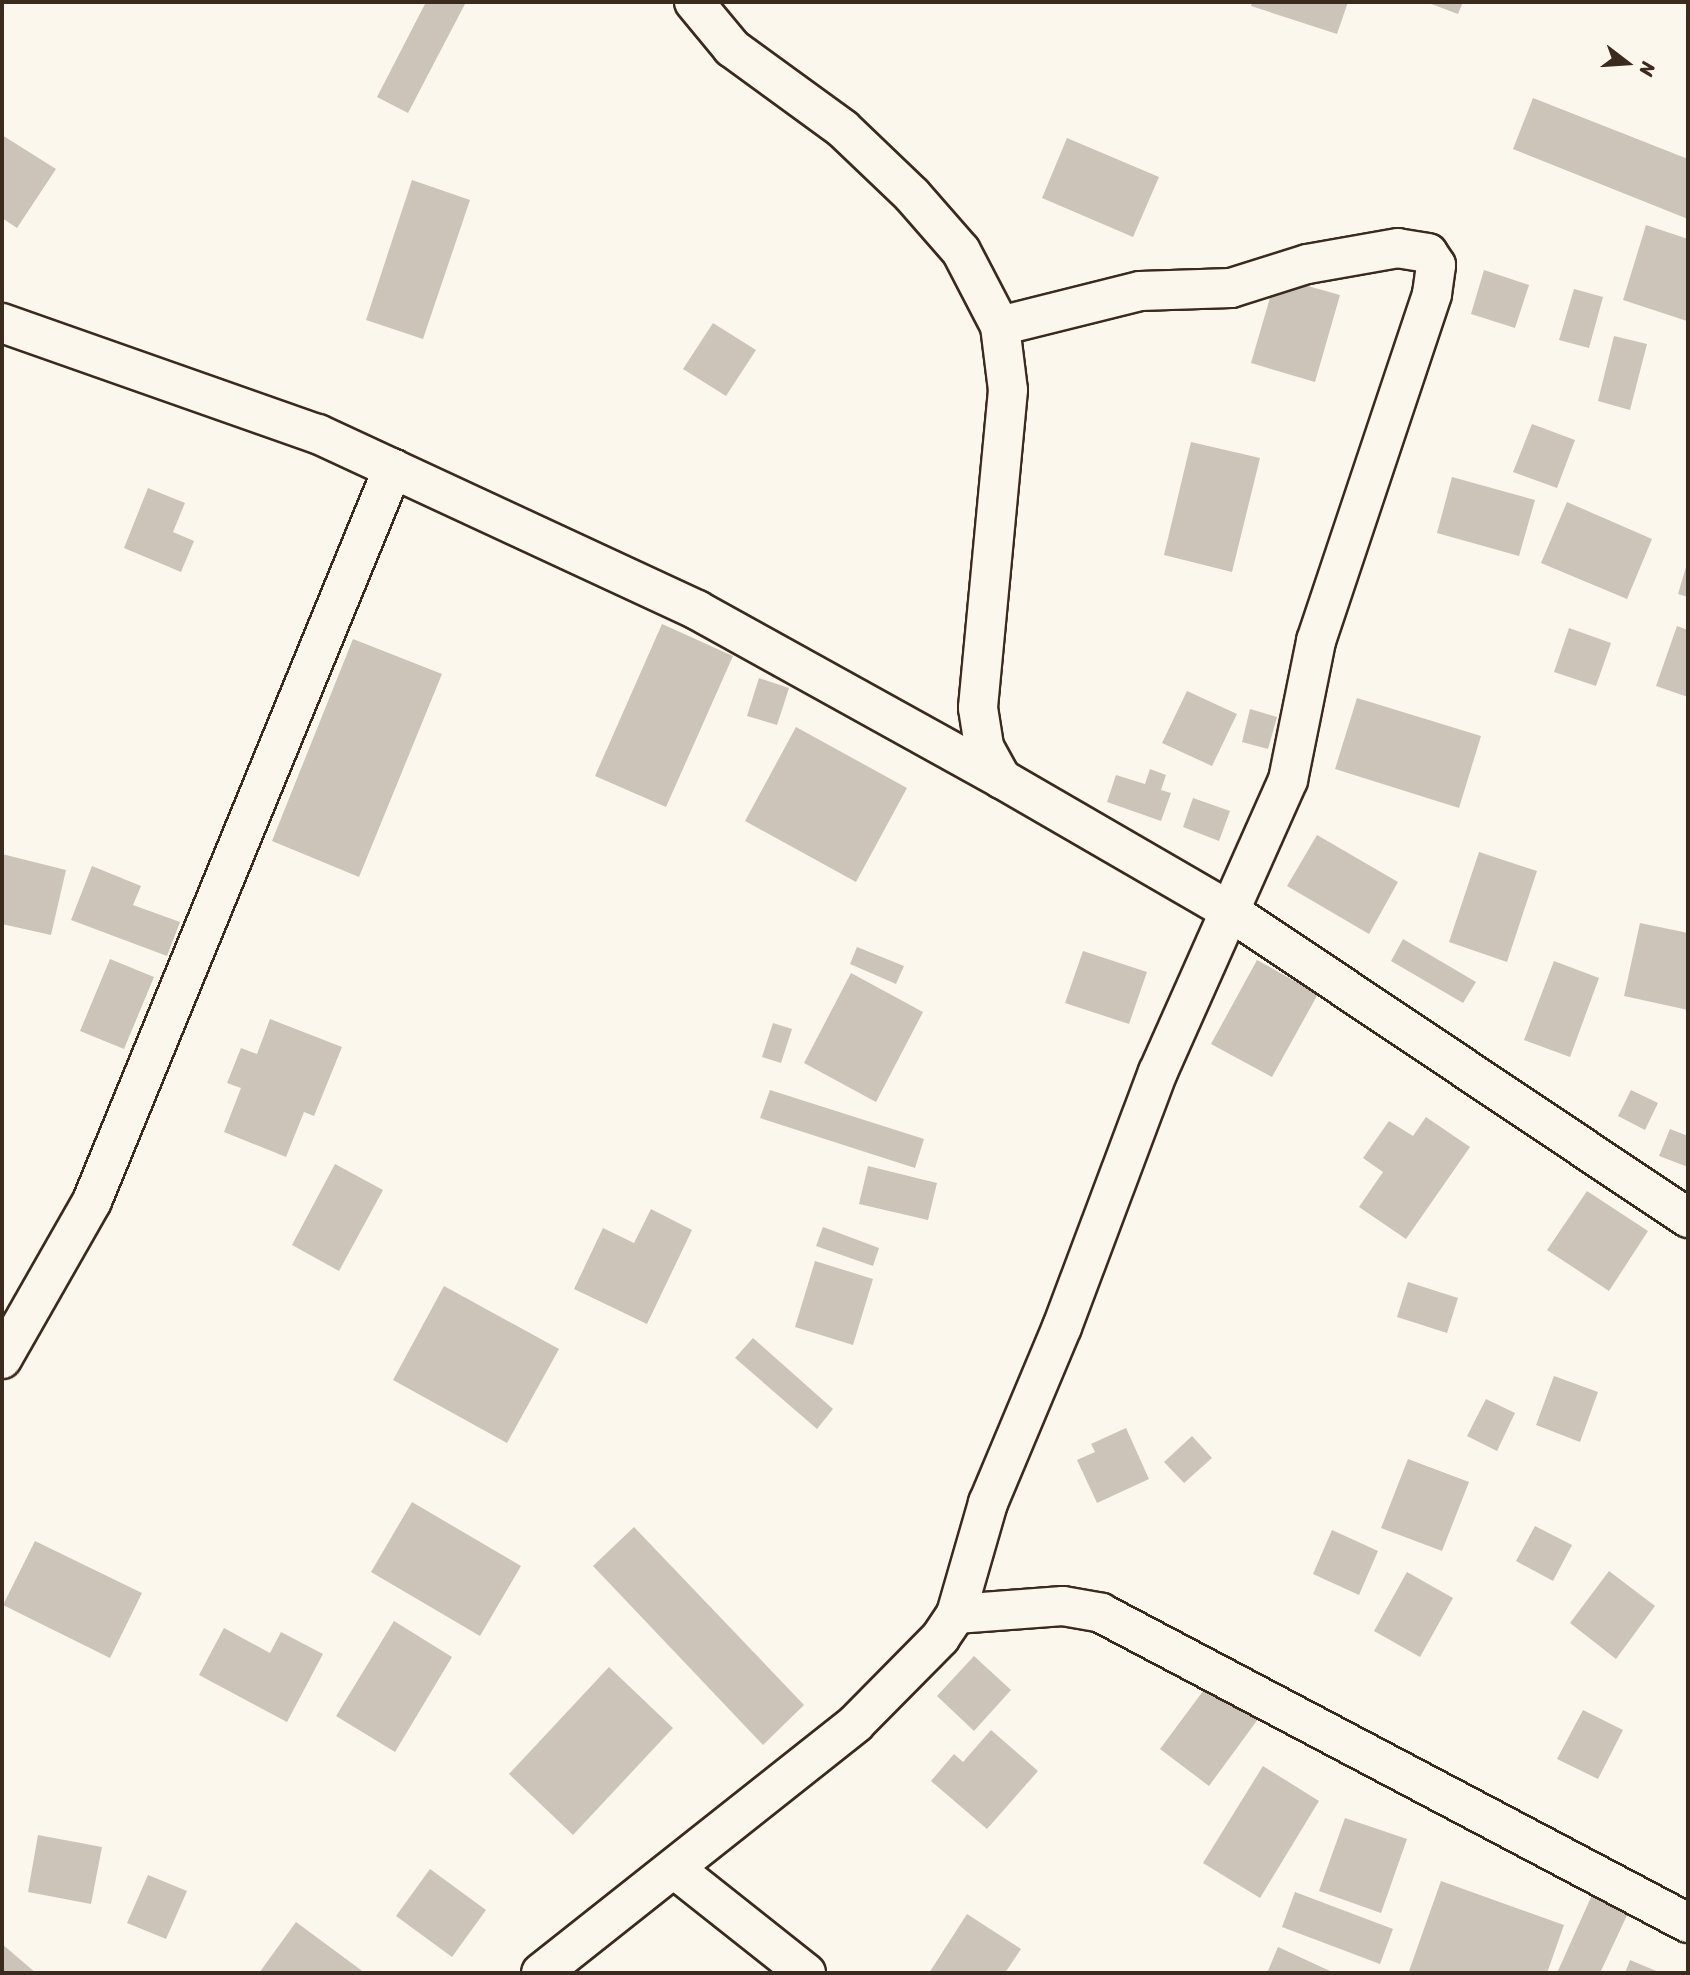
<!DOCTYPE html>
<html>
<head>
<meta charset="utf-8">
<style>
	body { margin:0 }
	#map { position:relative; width:1690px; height:1975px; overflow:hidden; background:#fbf7ec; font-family:Sriracha,sans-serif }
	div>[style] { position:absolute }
	.building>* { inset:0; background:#ccc4b9 }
	.roads { filter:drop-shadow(2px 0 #3b2a1e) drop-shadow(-2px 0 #3b2a1e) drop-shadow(0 2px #3b2a1e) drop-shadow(0 -2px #3b2a1e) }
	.minor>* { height:38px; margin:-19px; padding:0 19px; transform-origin:19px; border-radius:19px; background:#fbf7ec }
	span { translate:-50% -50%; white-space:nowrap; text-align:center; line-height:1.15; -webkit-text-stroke:5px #fbf7ec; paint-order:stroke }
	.frame { position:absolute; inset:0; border:4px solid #3b2a1e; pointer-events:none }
	.north { position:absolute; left:1592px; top:28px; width:70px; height:70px; -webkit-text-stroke:5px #fbf7ec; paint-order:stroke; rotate:107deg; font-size:19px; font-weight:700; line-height:28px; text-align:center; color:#3b2a1e }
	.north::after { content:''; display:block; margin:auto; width:24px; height:32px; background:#3b2a1e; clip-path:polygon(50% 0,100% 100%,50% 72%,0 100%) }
</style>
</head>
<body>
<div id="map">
	<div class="building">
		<i style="clip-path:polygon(426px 2px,466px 2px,408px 113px,377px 97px)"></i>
		<i style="clip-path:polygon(1252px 2px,1348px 2px,1337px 34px,1251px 6px)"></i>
		<i style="clip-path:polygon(1426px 2px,1463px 2px,1458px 14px)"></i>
		<i style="clip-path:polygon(1533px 98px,1688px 159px,1688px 219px,1513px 149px)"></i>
		<i style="clip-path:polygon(2px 135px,56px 169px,17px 228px,2px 218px)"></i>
		<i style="clip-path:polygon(1067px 138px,1159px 177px,1133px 237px,1042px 198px)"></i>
		<i style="clip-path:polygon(412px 180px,470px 200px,423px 339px,366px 320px)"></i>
		<i style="clip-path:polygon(1646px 225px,1688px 239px,1687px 321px,1623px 300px)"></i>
		<i style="clip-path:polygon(1484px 270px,1529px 285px,1515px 328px,1471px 314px)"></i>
		<i style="clip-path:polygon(1276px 277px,1340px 295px,1315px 382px,1251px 363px)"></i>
		<i style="clip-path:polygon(1574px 289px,1603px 297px,1589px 348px,1559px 340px)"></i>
		<i style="clip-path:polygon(713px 323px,756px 350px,726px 396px,683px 369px)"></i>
		<i style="clip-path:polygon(1614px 336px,1647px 344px,1630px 410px,1598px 401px)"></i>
		<i style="clip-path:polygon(1532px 424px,1575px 440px,1557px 488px,1513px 472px)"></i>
		<i style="clip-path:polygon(1191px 442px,1260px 458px,1232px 572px,1164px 555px)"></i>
		<i style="clip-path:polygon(1452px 477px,1535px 500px,1519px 556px,1437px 533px)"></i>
		<i style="clip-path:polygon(148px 488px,185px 503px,173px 532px,194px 541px,181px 572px,124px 548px)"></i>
		<i style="clip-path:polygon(1567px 502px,1652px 539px,1627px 599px,1541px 563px)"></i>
		<i style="clip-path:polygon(1688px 560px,1688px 597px,1678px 594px)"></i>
		<i style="clip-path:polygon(662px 624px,733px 656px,666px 807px,595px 776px)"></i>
		<i style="clip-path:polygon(1677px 626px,1688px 630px,1688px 697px,1656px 686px)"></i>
		<i style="clip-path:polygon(1569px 628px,1611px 643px,1596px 686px,1554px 672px)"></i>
		<i style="clip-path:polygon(353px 639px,442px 674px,359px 877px,272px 841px)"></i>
		<i style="clip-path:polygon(759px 678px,789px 688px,777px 725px,747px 716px)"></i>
		<i style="clip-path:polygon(1187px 691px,1237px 714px,1212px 766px,1162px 743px)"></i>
		<i style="clip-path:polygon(1357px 698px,1481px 736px,1459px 808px,1335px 769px)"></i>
		<i style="clip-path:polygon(1250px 709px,1277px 717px,1268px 749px,1242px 742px)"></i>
		<i style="clip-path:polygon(796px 727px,907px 788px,856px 882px,745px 821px)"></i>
		<i style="clip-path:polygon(1150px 769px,1166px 775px,1161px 790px,1171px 793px,1161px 821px,1107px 802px,1116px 775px,1145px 784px)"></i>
		<i style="clip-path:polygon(1193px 798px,1230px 811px,1219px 841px,1183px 827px)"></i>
		<i style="clip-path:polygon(1317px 835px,1398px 882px,1369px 934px,1287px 886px)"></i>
		<i style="clip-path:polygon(1479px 852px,1537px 871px,1507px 962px,1449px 942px)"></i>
		<i style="clip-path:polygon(2px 854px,66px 870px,51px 935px,2px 924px)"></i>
		<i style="clip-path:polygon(92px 866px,141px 886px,133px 905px,180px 922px,167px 956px,71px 920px)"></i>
		<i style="clip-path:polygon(1640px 923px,1688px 933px,1688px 1010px,1624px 996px)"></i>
		<i style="clip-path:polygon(1403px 939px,1476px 982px,1463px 1003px,1391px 961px)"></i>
		<i style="clip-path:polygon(857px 947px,904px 966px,896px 984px,850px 964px)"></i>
		<i style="clip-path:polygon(1083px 951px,1147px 972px,1129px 1024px,1065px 1003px)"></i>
		<i style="clip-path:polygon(110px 959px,154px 977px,124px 1049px,80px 1031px)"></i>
		<i style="clip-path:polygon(1257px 960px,1318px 994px,1272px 1077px,1211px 1044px)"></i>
		<i style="clip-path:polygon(1554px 961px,1599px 978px,1570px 1057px,1524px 1040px)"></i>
		<i style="clip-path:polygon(851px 973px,923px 1012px,876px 1102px,804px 1063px)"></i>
		<i style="clip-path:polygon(270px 1019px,342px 1047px,314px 1116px,304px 1112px,286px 1157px,224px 1132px,241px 1088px,227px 1083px,241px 1048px,257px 1054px)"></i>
		<i style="clip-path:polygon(773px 1023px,792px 1029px,781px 1063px,762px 1057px)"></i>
		<i style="clip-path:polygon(770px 1090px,924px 1139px,915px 1168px,760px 1118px)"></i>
		<i style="clip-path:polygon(1631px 1090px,1658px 1103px,1645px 1130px,1618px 1116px)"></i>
		<i style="clip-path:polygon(1426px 1117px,1470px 1147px,1406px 1239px,1359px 1207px,1383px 1172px,1363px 1158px,1389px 1121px,1413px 1136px)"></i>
		<i style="clip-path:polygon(1670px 1129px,1688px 1136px,1688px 1167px,1659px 1156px)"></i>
		<i style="clip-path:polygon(335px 1164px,383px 1190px,339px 1271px,292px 1245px)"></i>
		<i style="clip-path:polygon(868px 1166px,937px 1183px,928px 1220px,859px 1204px)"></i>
		<i style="clip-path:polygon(1587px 1191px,1648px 1231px,1609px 1291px,1547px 1250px)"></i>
		<i style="clip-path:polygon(651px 1209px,692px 1230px,647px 1324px,574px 1289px,603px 1228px,634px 1243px)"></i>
		<i style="clip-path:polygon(823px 1227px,879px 1248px,873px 1266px,816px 1246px)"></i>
		<i style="clip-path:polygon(815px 1261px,873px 1279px,853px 1345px,795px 1327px)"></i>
		<i style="clip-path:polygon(1408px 1282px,1458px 1298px,1447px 1333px,1397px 1317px)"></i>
		<i style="clip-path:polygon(444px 1286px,559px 1349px,507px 1443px,393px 1380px)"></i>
		<i style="clip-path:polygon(753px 1338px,833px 1409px,817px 1429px,735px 1358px)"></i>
		<i style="clip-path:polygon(1554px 1376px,1598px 1392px,1580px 1442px,1536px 1425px)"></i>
		<i style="clip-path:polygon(1486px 1399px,1515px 1413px,1497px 1451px,1467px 1436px)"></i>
		<i style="clip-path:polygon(1126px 1428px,1149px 1479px,1097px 1503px,1077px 1460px,1095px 1452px,1091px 1444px)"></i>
		<i style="clip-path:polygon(1192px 1436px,1212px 1458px,1184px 1483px,1164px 1462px)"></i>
		<i style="clip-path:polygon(1408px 1459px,1469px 1482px,1442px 1551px,1381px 1528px)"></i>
		<i style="clip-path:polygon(412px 1502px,521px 1566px,480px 1636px,371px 1572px)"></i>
		<i style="clip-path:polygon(1535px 1526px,1572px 1545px,1553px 1581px,1516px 1561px)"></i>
		<i style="clip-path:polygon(634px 1527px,804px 1705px,763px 1745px,593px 1566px)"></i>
		<i style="clip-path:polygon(1332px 1530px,1378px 1551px,1359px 1595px,1313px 1574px)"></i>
		<i style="clip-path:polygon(35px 1541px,142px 1593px,110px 1658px,3px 1605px)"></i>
		<i style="clip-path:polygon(1609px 1571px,1655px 1606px,1616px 1659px,1570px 1623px)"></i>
		<i style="clip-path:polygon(1407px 1572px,1453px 1598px,1420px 1657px,1374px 1631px)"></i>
		<i style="clip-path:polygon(394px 1621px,452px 1657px,395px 1752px,336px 1716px)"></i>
		<i style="clip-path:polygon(224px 1628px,270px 1653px,281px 1632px,323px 1654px,287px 1722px,199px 1675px)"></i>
		<i style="clip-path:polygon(974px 1656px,1011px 1690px,974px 1731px,937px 1696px)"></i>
		<i style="clip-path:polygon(609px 1667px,673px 1728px,573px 1835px,509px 1774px)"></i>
		<i style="clip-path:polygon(1212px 1679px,1261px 1715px,1209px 1786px,1160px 1749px)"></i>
		<i style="clip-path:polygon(1583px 1710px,1623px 1730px,1598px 1779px,1557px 1759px)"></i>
		<i style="clip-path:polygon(991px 1730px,1038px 1771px,987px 1829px,931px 1781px,954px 1754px,963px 1762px)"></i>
		<i style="clip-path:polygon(1263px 1766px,1319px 1801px,1260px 1898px,1203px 1863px)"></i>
		<i style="clip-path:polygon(1345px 1818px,1407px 1839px,1381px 1913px,1319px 1891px)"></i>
		<i style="clip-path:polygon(38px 1835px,102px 1847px,91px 1904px,28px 1892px)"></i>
		<i style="clip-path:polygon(430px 1869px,486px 1910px,452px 1957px,396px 1916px)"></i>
		<i style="clip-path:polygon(148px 1875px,187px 1891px,166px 1939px,127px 1923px)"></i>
		<i style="clip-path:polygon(1441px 1881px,1564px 1925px,1547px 1973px,1409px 1971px)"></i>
		<i style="clip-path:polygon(1295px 1892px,1393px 1929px,1380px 1964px,1282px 1927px)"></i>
		<i style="clip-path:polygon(1592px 1895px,1629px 1911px,1600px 1973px,1557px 1973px)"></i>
		<i style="clip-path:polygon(967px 1914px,1021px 1949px,1005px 1973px,929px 1973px)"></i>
		<i style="clip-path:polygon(296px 1922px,365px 1973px,259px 1973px)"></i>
		<i style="clip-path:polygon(2px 1944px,36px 1973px,2px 1973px)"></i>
		<i style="clip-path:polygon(1278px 1947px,1330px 1971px,1329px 1973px,1267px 1973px)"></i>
		<i style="clip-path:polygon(1630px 1960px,1661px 1973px,1625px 1973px)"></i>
	</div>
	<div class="roads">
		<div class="minor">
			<i style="left:694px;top:2px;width:60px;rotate:50.4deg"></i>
			<i style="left:732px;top:48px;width:137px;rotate:36.1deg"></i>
			<i style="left:843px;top:129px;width:95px;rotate:43.7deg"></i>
			<i style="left:912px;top:195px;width:74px;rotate:48.8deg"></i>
			<i style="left:961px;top:251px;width:85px;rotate:62.5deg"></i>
			<i style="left:1000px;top:326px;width:64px;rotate:82.9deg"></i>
			<i style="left:1008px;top:390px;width:319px;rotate:95.4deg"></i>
			<i style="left:978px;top:708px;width:39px;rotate:81deg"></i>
			<i style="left:984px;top:747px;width:37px;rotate:61deg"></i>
			<i style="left:1002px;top:779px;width:261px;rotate:30.1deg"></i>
			<i style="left:1228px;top:910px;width:554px;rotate:33.8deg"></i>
			<i style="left:2px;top:323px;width:335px;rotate:19.4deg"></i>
			<i style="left:318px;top:434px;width:418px;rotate:24.9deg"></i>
			<i style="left:697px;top:610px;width:349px;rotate:29deg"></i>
			<i style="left:2px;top:1359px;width:182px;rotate:-60.3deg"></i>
			<i style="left:92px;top:1201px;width:792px;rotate:-67.67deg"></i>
			<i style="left:956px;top:1614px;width:107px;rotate:-4.3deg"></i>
			<i style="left:1063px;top:1606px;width:39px;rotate:10deg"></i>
			<i style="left:1101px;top:1613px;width:664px;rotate:27.84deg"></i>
			<i style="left:676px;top:1870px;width:166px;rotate:38.4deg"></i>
			<i style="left:541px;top:1973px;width:402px;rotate:-38.4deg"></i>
			<i style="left:856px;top:1723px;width:120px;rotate:-45.3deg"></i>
			<i style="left:940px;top:1638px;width:29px;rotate:-56deg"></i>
			<i style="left:956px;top:1614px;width:116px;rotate:-73.9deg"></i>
			<i style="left:988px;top:1503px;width:191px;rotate:-67.2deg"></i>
			<i style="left:1062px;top:1327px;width:272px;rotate:-69.4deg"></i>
			<i style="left:1158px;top:1072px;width:320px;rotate:-66deg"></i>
			<i style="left:1288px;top:780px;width:142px;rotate:-78.6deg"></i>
			<i style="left:1316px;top:641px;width:366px;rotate:-71.5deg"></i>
			<i style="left:1432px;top:294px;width:29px;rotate:-82deg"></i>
			<i style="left:1436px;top:265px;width:14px;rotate:-124deg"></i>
			<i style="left:1428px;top:253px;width:30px;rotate:-171deg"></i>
			<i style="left:1398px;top:248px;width:92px;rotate:170deg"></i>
			<i style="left:1307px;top:264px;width:80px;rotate:162.5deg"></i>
			<i style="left:1231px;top:288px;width:91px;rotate:178.1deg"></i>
			<i style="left:1140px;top:291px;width:144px;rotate:166deg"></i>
		</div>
	</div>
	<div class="frame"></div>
	<div class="north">N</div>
</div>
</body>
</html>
